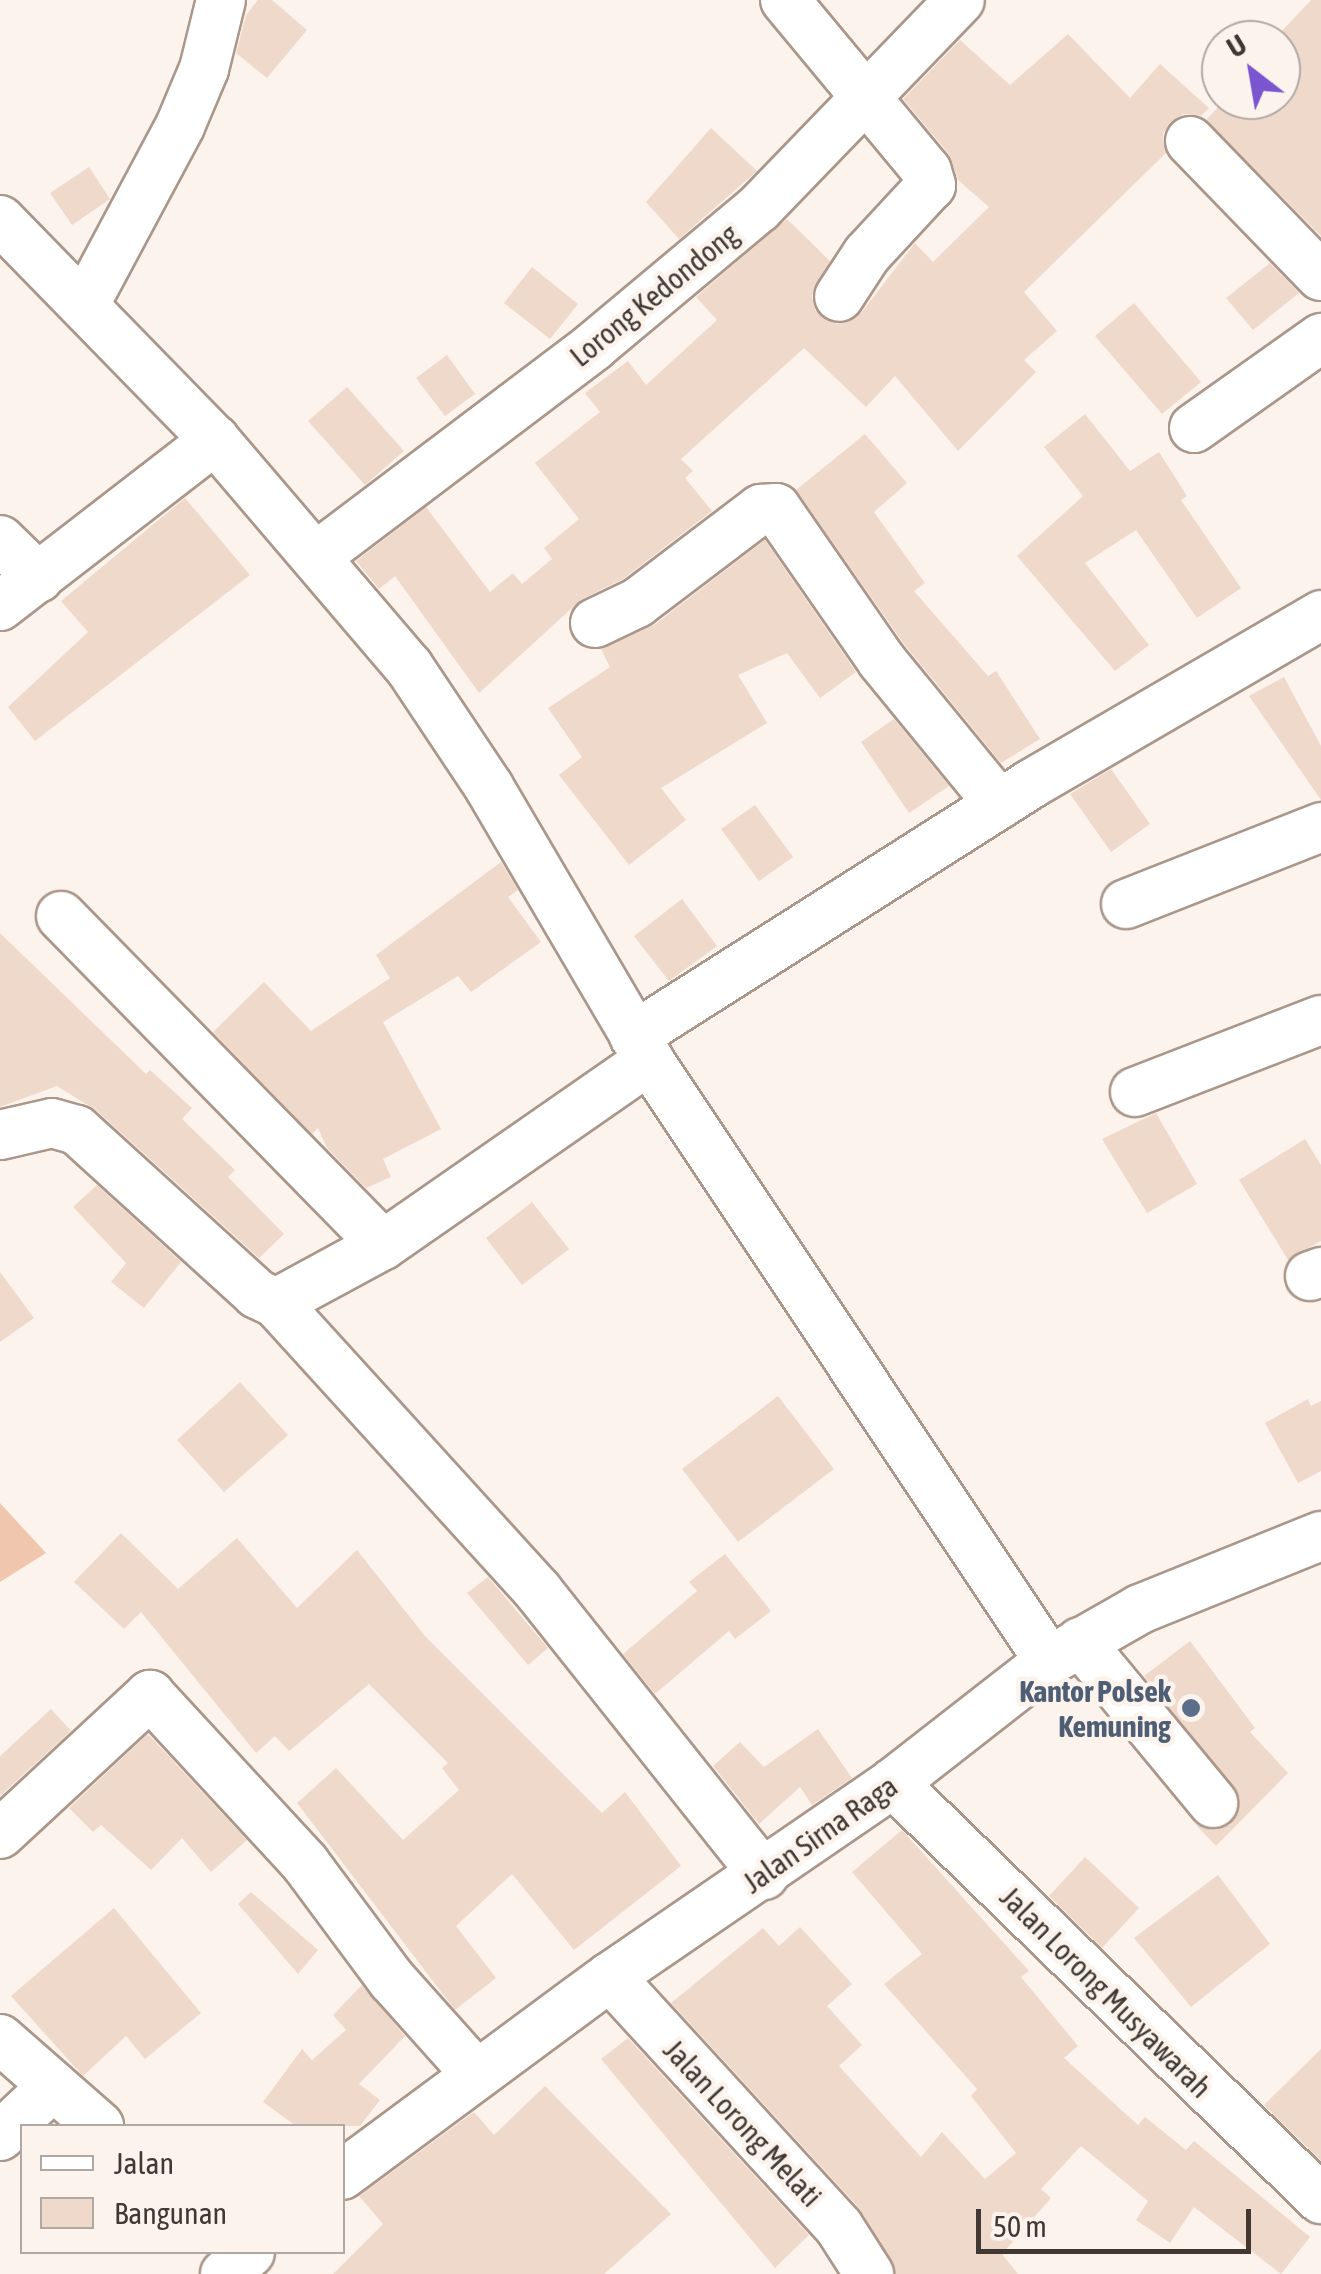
<!DOCTYPE html>
<html>
<head>
<meta charset="utf-8">
<style>
	body { margin:0 }
	#map { position:relative; width:1321px; height:2274px; overflow:hidden; background:#fcf3ed; font-family:"Asap Condensed",sans-serif }
	div>[style] { position:absolute }
	.green>* { inset:0; background:#f0c7ae }
	.building>* { inset:0; background:#efd9cb }
	.roads { filter:drop-shadow(2px 0 #ab978a) drop-shadow(-2px 0 #ab978a) drop-shadow(0 2px #ab978a) drop-shadow(0 -2px #ab978a) }
	.minor>* { height:48px; margin:-24px; padding:0 24px; transform-origin:24px; border-radius:24px; background:#fff }
	.dots>* { width:28px; height:28px; translate:-50% -50%; box-sizing:border-box; border:5px solid #fcf3ed; border-radius:50% }
	span { translate:-50% -50%; white-space:nowrap; text-align:center; line-height:1.15; -webkit-text-stroke:9px #fcf3ed; paint-order:stroke }
	.street-label { font-size:30px; color:#413833 }
	.service-label { font-size:30px; color:#4e5e75; font-weight:700 }
	.right { translate:-100% -50%; text-align:right }
	.legend { position:absolute; left:20px; top:2124px; width:325px; height:130px; box-sizing:border-box; background:#fcf3ed; border:2px solid #b1a8a3; margin:0; padding:12px 18px; list-style:none; font-size:30px; color:#413833 }
	.legend li { display:flex; align-items:center; gap:20px; height:50px }
	.legend b { width:50px; border:2px solid #b1a8a3 }
	.north { position:absolute; left:1201px; top:20px; width:100px; height:100px; box-sizing:border-box; background:#fcf3ed; border:2px solid #b1a8a3; border-radius:50%; rotate:329deg; font-size:28px; font-weight:700; line-height:40px; text-align:center; color:#413833 }
	.north::after { content:''; display:block; margin:auto; width:35px; height:45px; background:#7a55cf; clip-path:polygon(50% 0,100% 100%,50% 72%,0 100%) }
	.scale { position:absolute; left:976px; top:2209px; width:275px; height:45px; box-sizing:border-box; border:5px solid #413833; border-top:0; padding-left:12px; font-size:30px; line-height:35px; white-space:nowrap; color:#413833; -webkit-text-stroke:8px #fcf3ed; paint-order:stroke }
</style>
</head>
<body>
<div id="map">
	<div class="green">
		<i style="clip-path:polygon(0 1503px,46px 1553px,0 1582px)"></i>
	</div>
	<div class="building">
		<i style="clip-path:polygon(258px 0,272px 0,307px 30px,267px 78px,236px 53px,246px 15px)"></i>
		<i style="clip-path:polygon(1311px 0,1321px 0,1321px 236px,1206px 120px,1225px 100px,1281px 100px,1281px 32px)"></i>
		<i style="clip-path:polygon(1068px 34px,1130px 98px,1160px 64px,1209px 108px,1201px 116px,1184px 114px,1170px 122px,1163px 134px,1166px 153px,1024px 292px,1057px 331px,1024px 360px,1036px 372px,958px 451px,895px 376px,866px 407px,804px 348px,681px 459px,693px 471px,685px 478px,712px 511px,623px 579px,582px 599px,479px 693px,395px 576px,379px 589px,356px 561px,426px 507px,490px 592px,513px 573px,522px 584px,552px 559px,544px 548px,579px 519px,535px 463px,600px 412px,585px 393px,628px 361px,646px 385px,717px 320px,696px 297px,787px 219px,830px 261px,812px 296px,815px 310px,837px 324px,861px 313px,915px 243px,933px 262px,989px 207px,958px 180px,949px 154px,903px 99px,960px 40px,1010px 85px)"></i>
		<i style="clip-path:polygon(711px 128px,757px 171px,679px 239px,646px 202px)"></i>
		<i style="clip-path:polygon(89px 167px,110px 199px,72px 225px,50px 193px)"></i>
		<i style="clip-path:polygon(1270px 263px,1299px 293px,1253px 330px,1226px 298px)"></i>
		<i style="clip-path:polygon(532px 267px,578px 304px,550px 339px,504px 303px)"></i>
		<i style="clip-path:polygon(1134px 303px,1201px 382px,1162px 414px,1095px 336px)"></i>
		<i style="clip-path:polygon(447px 355px,475px 394px,445px 416px,416px 378px)"></i>
		<i style="clip-path:polygon(347px 387px,404px 451px,365px 485px,308px 421px)"></i>
		<i style="clip-path:polygon(1085px 414px,1130px 471px,1159px 452px,1187px 496px,1181px 500px,1241px 588px,1197px 618px,1136px 530px,1085px 563px,1149px 645px,1115px 671px,1017px 556px,1083px 496px,1044px 447px)"></i>
		<i style="clip-path:polygon(865px 434px,907px 483px,874px 512px,925px 583px,914px 591px,988px 676px,996px 671px,1040px 739px,1001px 763px,904px 644px,796px 490px)"></i>
		<i style="clip-path:polygon(185px 498px,250px 575px,35px 741px,8px 707px,88px 632px,61px 601px)"></i>
		<i style="clip-path:polygon(765px 540px,856px 672px,820px 698px,787px 653px,738px 675px,767px 723px,661px 788px,686px 820px,629px 865px,559px 775px,582px 757px,548px 708px,610px 667px,601px 649px,654px 625px)"></i>
		<i style="clip-path:polygon(1284px 677px,1321px 746px,1321px 800px,1249px 696px)"></i>
		<i style="clip-path:polygon(894px 719px,949px 786px,909px 813px,861px 742px)"></i>
		<i style="clip-path:polygon(1111px 769px,1150px 824px,1111px 852px,1070px 794px)"></i>
		<i style="clip-path:polygon(755px 805px,793px 857px,759px 881px,721px 829px)"></i>
		<i style="clip-path:polygon(501px 862px,518px 890px,508px 897px,541px 942px,471px 992px,458px 976px,383px 1022px,441px 1129px,383px 1159px,391px 1177px,366px 1188px,327px 1148px,318px 1128px,312px 1134px,213px 1032px,264px 982px,311px 1031px,390px 978px,376px 955px)"></i>
		<i style="clip-path:polygon(682px 899px,717px 946px,669px 981px,634px 936px)"></i>
		<i style="clip-path:polygon(0 933px,146px 1074px,150px 1070px,192px 1108px,182px 1119px,235px 1170px,228px 1177px,284px 1234px,259px 1258px,96px 1110px,57px 1086px,0 1107px)"></i>
		<i style="clip-path:polygon(1156px 1113px,1197px 1184px,1147px 1213px,1102px 1139px)"></i>
		<i style="clip-path:polygon(1305px 1139px,1321px 1165px,1321px 1241px,1288px 1260px,1239px 1180px)"></i>
		<i style="clip-path:polygon(97px 1185px,181px 1262px,144px 1308px,111px 1282px,126px 1263px,73px 1207px)"></i>
		<i style="clip-path:polygon(532px 1202px,569px 1249px,522px 1285px,486px 1238px)"></i>
		<i style="clip-path:polygon(0 1272px,34px 1318px,0 1342px)"></i>
		<i style="clip-path:polygon(240px 1382px,288px 1435px,224px 1492px,177px 1440px)"></i>
		<i style="clip-path:polygon(778px 1396px,834px 1469px,738px 1542px,682px 1469px)"></i>
		<i style="clip-path:polygon(1308px 1399px,1311px 1406px,1321px 1401px,1321px 1471px,1298px 1483px,1265px 1423px)"></i>
		<i style="clip-path:polygon(121px 1533px,178px 1589px,237px 1538px,297px 1608px,357px 1550px,425px 1636px,602px 1813px,625px 1792px,681px 1866px,574px 1950px,512px 1874px,456px 1926px,496px 1978px,455px 2010px,297px 1803px,336px 1768px,403px 1840px,459px 1790px,442px 1768px,448px 1763px,369px 1684px,289px 1751px,275px 1736px,256px 1753px,141px 1612px,124px 1629px,74px 1582px)"></i>
		<i style="clip-path:polygon(725px 1554px,771px 1611px,735px 1639px,729px 1631px,655px 1694px,623px 1654px,697px 1591px,689px 1582px)"></i>
		<i style="clip-path:polygon(488px 1577px,548px 1648px,528px 1665px,467px 1593px)"></i>
		<i style="clip-path:polygon(1190px 1641px,1255px 1728px,1250px 1732px,1288px 1773px,1216px 1846px,1196px 1825px,1217px 1830px,1230px 1825px,1240px 1798px,1144px 1676px)"></i>
		<i style="clip-path:polygon(51px 1709px,71px 1731px,0 1796px,0 1756px)"></i>
		<i style="clip-path:polygon(818px 1729px,852px 1778px,812px 1805px,800px 1787px,759px 1824px,713px 1766px,740px 1742px,764px 1767px)"></i>
		<i style="clip-path:polygon(148px 1734px,247px 1840px,211px 1872px,182px 1838px,151px 1870px,101px 1825px,93px 1832px,69px 1808px)"></i>
		<i style="clip-path:polygon(902px 1830px,1029px 1971px,1021px 1977px,1078px 2046px,1064px 2058px,1138px 2125px,1145px 2117px,1186px 2150px,1194px 2141px,1310px 2237px,1281px 2274px,1194px 2207px,1170px 2243px,1136px 2220px,1148px 2201px,1081px 2146px,1041px 2189px,1051px 2198px,1002px 2254px,1018px 2274px,896px 2274px,860px 2209px,671px 2003px,763px 1928px,779px 1946px,800px 1927px,852px 1984px,827px 2006px,862px 2045px,839px 2066px,921px 2157px,942px 2132px,985px 2179px,1016px 2153px,971px 2096px,977px 2089px,884px 1984px,922px 1954px,852px 1872px)"></i>
		<i style="clip-path:polygon(1085px 1857px,1139px 1908px,1102px 1948px,1049px 1896px)"></i>
		<i style="clip-path:polygon(1218px 1875px,1270px 1944px,1191px 2007px,1134px 1938px)"></i>
		<i style="clip-path:polygon(251px 1892px,318px 1950px,298px 1974px,238px 1904px)"></i>
		<i style="clip-path:polygon(114px 1908px,201px 2013px,145px 2059px,126px 2036px,83px 2076px,11px 1996px)"></i>
		<i style="clip-path:polygon(362px 1985px,405px 2036px,359px 2084px,380px 2100px,360px 2126px,296px 2126px,263px 2102px,302px 2049px,312px 2060px,346px 2030px,333px 2015px)"></i>
		<i style="clip-path:polygon(628px 2038px,809px 2235px,775px 2268px,601px 2059px)"></i>
		<i style="clip-path:polygon(1321px 2049px,1321px 2161px,1264px 2105px)"></i>
		<i style="clip-path:polygon(545px 2086px,671px 2214px,604px 2274px,333px 2274px,383px 2224px,359px 2196px,474px 2112px,494px 2135px)"></i>
	</div>
	<div class="roads">
		<div class="minor">
			<i style="left:785px;top:0;width:222px;rotate:50.3deg"></i>
			<i style="left:927px;top:171px;width:15px;rotate:74deg"></i>
			<i style="left:931px;top:185px;width:94px;rotate:132.8deg"></i>
			<i style="left:867px;top:254px;width:51px;rotate:123.1deg"></i>
			<i style="left:1190px;top:141px;width:188px;rotate:45.9deg"></i>
			<i style="left:0;top:220px;width:308px;rotate:45.7deg"></i>
			<i style="left:215px;top:440px;width:299px;rotate:49.5deg"></i>
			<i style="left:409px;top:667px;width:144px;rotate:56.3deg"></i>
			<i style="left:489px;top:787px;width:316px;rotate:59.6deg"></i>
			<i style="left:649px;top:1060px;width:722px;rotate:56.35deg"></i>
			<i style="left:86px;top:302px;width:200px;rotate:-61.9deg"></i>
			<i style="left:180px;top:126px;width:62px;rotate:-67.2deg"></i>
			<i style="left:204px;top:69px;width:71px;rotate:-76.2deg"></i>
			<i style="left:1194px;top:428px;width:156px;rotate:-35.3deg"></i>
			<i style="left:0;top:540px;width:54px;rotate:44.3deg"></i>
			<i style="left:318px;top:555px;width:346px;rotate:-37.1deg"></i>
			<i style="left:594px;top:346px;width:215px;rotate:-39.9deg"></i>
			<i style="left:759px;top:208px;width:289px;rotate:-46deg"></i>
			<i style="left:0;top:606px;width:272px;rotate:-37.7deg"></i>
			<i style="left:595px;top:623px;width:47px;rotate:-25.5deg"></i>
			<i style="left:637px;top:603px;width:156px;rotate:-37.2deg"></i>
			<i style="left:761px;top:509px;width:15px;rotate:-4deg"></i>
			<i style="left:776px;top:508px;width:186px;rotate:55.3deg"></i>
			<i style="left:882px;top:661px;width:185px;rotate:50.7deg"></i>
			<i style="left:1126px;top:904px;width:210px;rotate:-21.5deg"></i>
			<i style="left:61px;top:916px;width:460px;rotate:45.6deg"></i>
			<i style="left:634px;top:1036px;width:470px;rotate:-32.4deg"></i>
			<i style="left:1031px;top:784px;width:336px;rotate:-30.2deg"></i>
			<i style="left:1135px;top:1092px;width:199px;rotate:-21.2deg"></i>
			<i style="left:0;top:1135px;width:53px;rotate:-13deg"></i>
			<i style="left:52px;top:1123px;width:26px;rotate:16deg"></i>
			<i style="left:77px;top:1130px;width:244px;rotate:42.3deg"></i>
			<i style="left:257px;top:1294px;width:21px;rotate:25deg"></i>
			<i style="left:276px;top:1303px;width:122px;rotate:-28.5deg"></i>
			<i style="left:383px;top:1245px;width:324px;rotate:-34.8deg"></i>
			<i style="left:1310px;top:1276px;width:12px;rotate:-20deg"></i>
			<i style="left:276px;top:1303px;width:389px;rotate:47.7deg"></i>
			<i style="left:538px;top:1591px;width:363px;rotate:51.5deg"></i>
			<i style="left:1080px;top:1642px;width:209px;rotate:50.4deg"></i>
			<i style="left:893px;top:1783px;width:597px;rotate:44.19deg"></i>
			<i style="left:0;top:1834px;width:205px;rotate:-42.8deg"></i>
			<i style="left:150px;top:1695px;width:229px;rotate:47.3deg"></i>
			<i style="left:305px;top:1863px;width:146px;rotate:53.4deg"></i>
			<i style="left:392px;top:1980px;width:126px;rotate:48.2deg"></i>
			<i style="left:610px;top:1977px;width:339px;rotate:47.5deg"></i>
			<i style="left:839px;top:2227px;width:56px;rotate:57.4deg"></i>
			<i style="left:0;top:2039px;width:132px;rotate:41.3deg"></i>
			<i style="left:0;top:2136px;width:73px;rotate:-43.3deg"></i>
			<i style="left:342px;top:2175px;width:333px;rotate:-36.5deg"></i>
			<i style="left:610px;top:1977px;width:343px;rotate:-34.4deg"></i>
			<i style="left:893px;top:1783px;width:198px;rotate:-38deg"></i>
			<i style="left:1049px;top:1661px;width:105px;rotate:-29.7deg"></i>
			<i style="left:1140px;top:1609px;width:195px;rotate:-22deg"></i>
			<i style="left:225px;top:2274px;width:33px;rotate:-41deg"></i>
		</div>
	</div>
	<div class="dots">
		<i style="left:1191px;top:1708px;background:#5c6f8a"></i>
	</div>
	<div class="street-label">
		<span style="left:654px;top:295px;rotate:-39deg">Lorong Kedondong</span>
		<span style="left:820px;top:1834px;rotate:-35deg">Jalan Sirna Raga</span>
		<span style="left:1106px;top:1992px;rotate:45deg">Jalan Lorong Musyawarah</span>
		<span style="left:743px;top:2123px;rotate:47deg">Jalan Lorong Melati</span>
	</div>
	<div class="service-label">
		<span class="right" style="left:1171px;top:1708px">Kantor Polsek<br>Kemuning</span>
	</div>
	<ul class="legend">
	<li><b style="height:12px;background:#fff"></b>Jalan</li>
	<li><b style="height:28px;background:#efd9cb"></b>Bangunan</li>
	</ul>
	<div class="north">U</div>
	<div class="scale">50 m</div>
</div>
</body>
</html>
